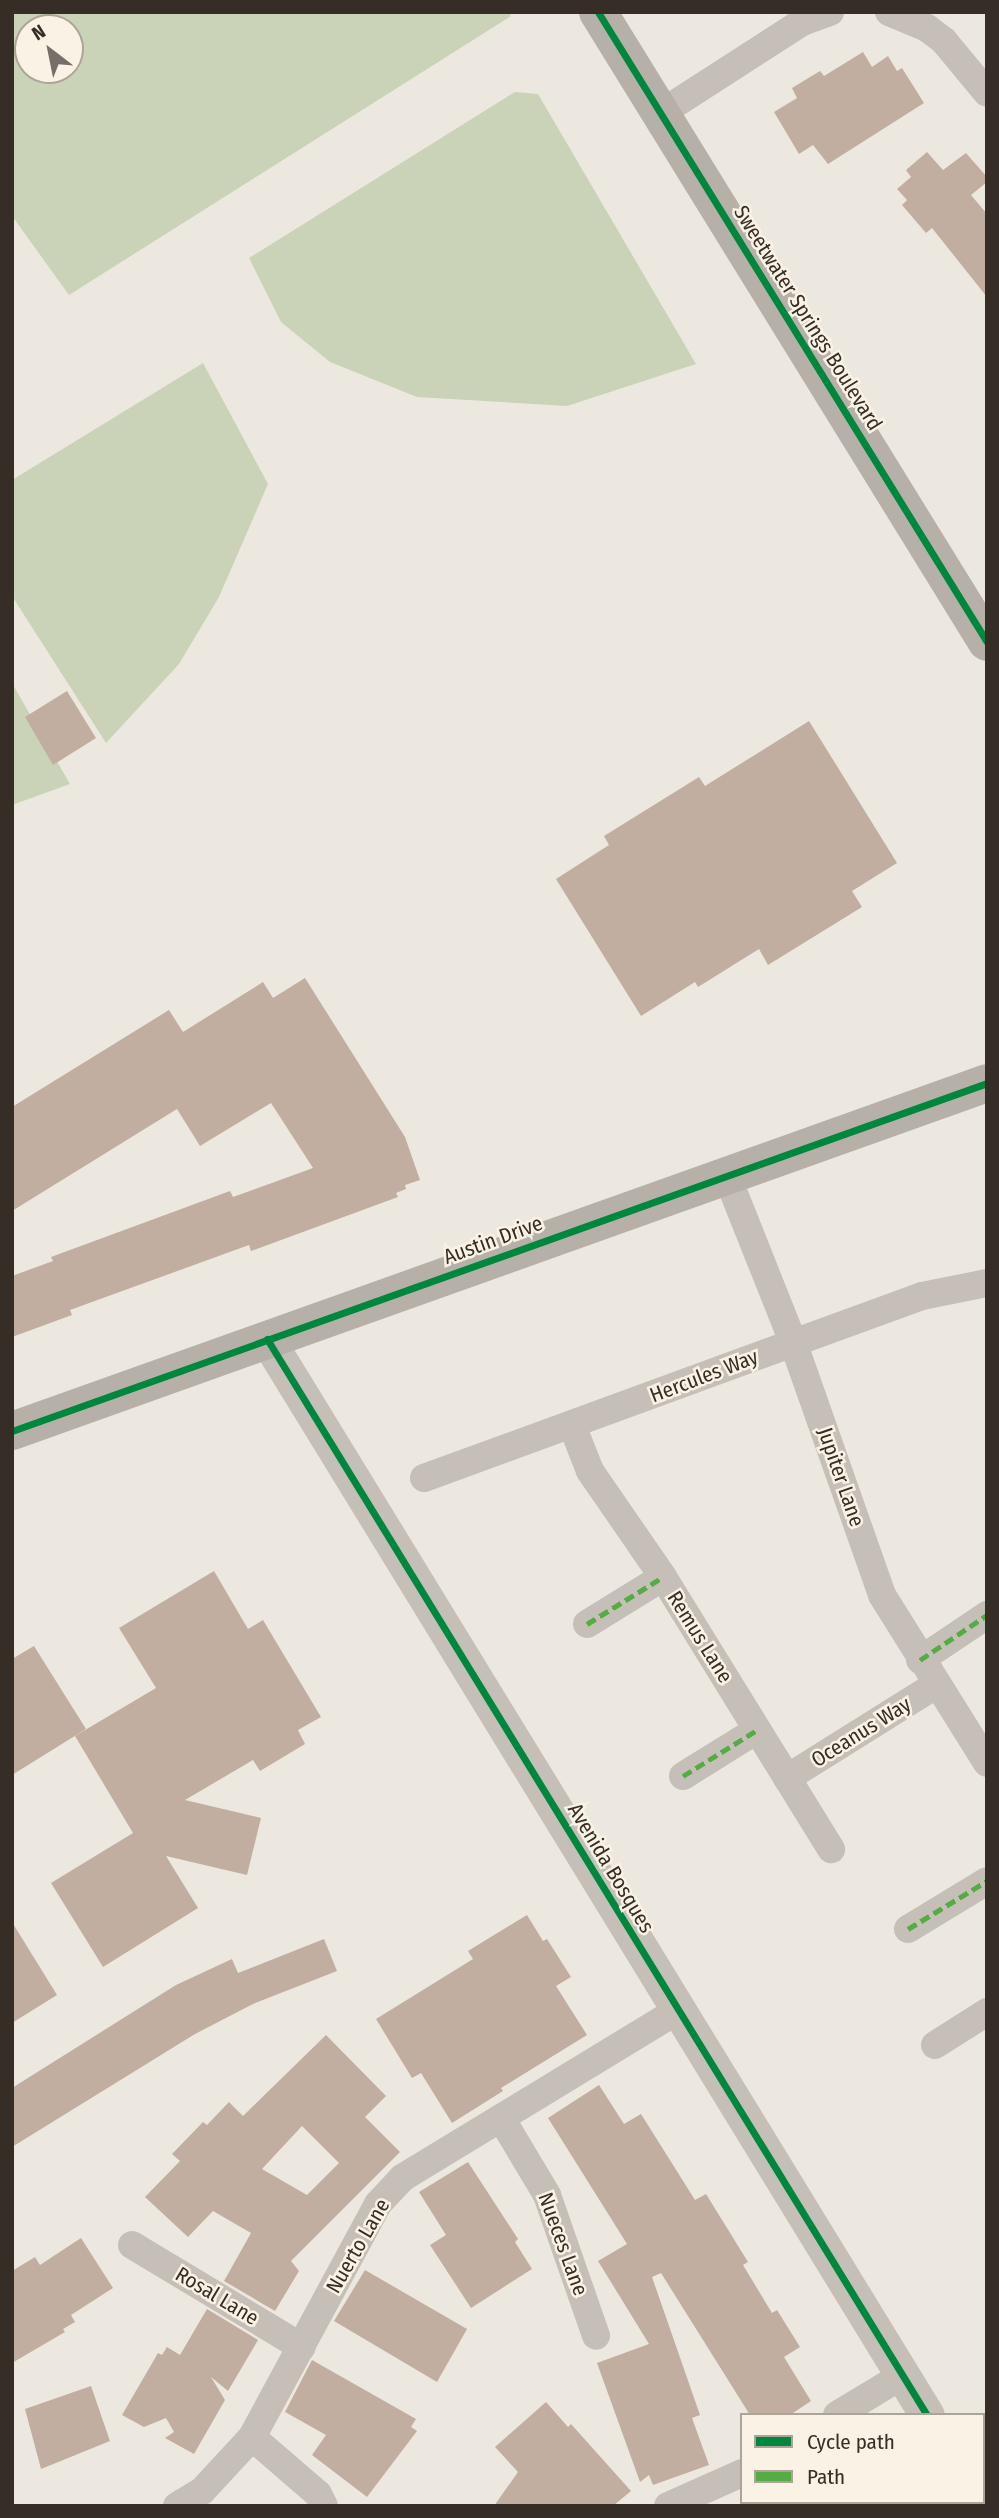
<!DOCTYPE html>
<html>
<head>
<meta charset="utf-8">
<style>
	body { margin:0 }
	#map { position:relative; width:999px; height:2518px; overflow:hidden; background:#ece8df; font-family:"Fira Sans Condensed",sans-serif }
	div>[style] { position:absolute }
	.green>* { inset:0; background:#cad3b8 }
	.building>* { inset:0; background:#c1aea0 }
	.minor>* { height:28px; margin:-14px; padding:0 14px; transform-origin:14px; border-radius:14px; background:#c5bfb8 }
	.tertiary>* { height:35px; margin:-17.5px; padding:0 17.5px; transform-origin:17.5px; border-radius:17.5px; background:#c5bfb8 }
	.secondary>* { height:38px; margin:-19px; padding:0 19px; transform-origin:19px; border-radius:19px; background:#b6b0a9 }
	.quiet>* { height:5px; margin-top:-2.5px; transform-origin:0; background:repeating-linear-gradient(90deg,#55ab44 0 10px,transparent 0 15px) }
	.cycleway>* { height:7px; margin:-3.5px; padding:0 3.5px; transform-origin:3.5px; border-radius:3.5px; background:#00873e }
	span { translate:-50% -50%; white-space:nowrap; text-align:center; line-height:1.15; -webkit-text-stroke:5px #faf3e5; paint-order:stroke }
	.street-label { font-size:21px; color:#362d26 }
	.frame { position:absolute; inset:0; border:14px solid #362d26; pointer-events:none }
	.legend { position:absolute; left:740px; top:2413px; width:245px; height:91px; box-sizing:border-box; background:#faf3e5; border:2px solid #aca499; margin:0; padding:9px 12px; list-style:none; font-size:21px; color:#362d26 }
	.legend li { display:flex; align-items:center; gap:14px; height:35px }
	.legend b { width:35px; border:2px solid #aca499 }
	.north { position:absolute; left:14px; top:14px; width:70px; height:70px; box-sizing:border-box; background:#faf3e5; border:2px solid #aca499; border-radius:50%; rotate:328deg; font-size:19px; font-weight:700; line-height:28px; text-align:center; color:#362d26 }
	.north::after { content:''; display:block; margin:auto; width:24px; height:32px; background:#766e67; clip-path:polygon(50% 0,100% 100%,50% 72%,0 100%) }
</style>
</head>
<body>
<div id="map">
	<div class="green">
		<i style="clip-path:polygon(evenodd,12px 12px,509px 12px,511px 16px,69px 295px,12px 216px,12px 12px,28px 28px,70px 28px,70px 70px,28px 70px,28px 28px)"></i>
		<i style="clip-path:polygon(515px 92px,538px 94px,696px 364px,567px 406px,417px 397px,330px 362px,281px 322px,249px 258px)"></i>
		<i style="clip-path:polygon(203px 363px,268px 484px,219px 597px,179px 664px,106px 743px,12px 596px,12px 480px)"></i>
		<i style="clip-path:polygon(12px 683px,70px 784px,12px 805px)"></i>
	</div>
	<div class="building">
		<i style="clip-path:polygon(863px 52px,872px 67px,888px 56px,897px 71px,902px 68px,924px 103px,828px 164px,813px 145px,799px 154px,774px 112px,797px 98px,792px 88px,820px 71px,824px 76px)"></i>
		<i style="clip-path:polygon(927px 152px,943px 170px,966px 153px,987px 177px,987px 182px,971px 195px,987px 214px,987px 297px,932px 228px,926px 233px,902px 205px,907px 200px,897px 189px,911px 177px,906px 170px)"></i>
		<i style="clip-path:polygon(67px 691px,96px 738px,53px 765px,25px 717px)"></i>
		<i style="clip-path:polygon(809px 721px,897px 863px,852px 891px,862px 907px,768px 965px,759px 949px,698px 987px,695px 982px,641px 1016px,556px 879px,609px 845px,604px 836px,699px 777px,705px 786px)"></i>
		<i style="clip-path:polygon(305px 978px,405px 1137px,420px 1180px,405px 1185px,406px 1189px,396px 1193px,398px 1197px,251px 1251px,249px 1245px,70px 1310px,72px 1315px,12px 1337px,12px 1276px,53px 1261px,51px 1257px,230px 1191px,233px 1197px,313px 1168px,271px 1103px,200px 1146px,177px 1109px,12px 1211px,12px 1107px,169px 1010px,183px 1032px,263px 982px,273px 998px)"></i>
		<i style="clip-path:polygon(214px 1571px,248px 1629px,263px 1620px,321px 1717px,298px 1730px,305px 1744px,260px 1771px,253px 1760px,185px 1800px,261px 1818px,247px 1875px,166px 1856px,198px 1908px,103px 1967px,51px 1883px,133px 1833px,75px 1736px,156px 1688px,119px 1628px)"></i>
		<i style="clip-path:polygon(34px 1646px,86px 1729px,12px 1775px,12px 1659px)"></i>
		<i style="clip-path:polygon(527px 1915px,543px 1941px,547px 1939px,571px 1977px,556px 1986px,587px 2035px,501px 2088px,503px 2091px,452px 2123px,421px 2073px,412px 2078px,376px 2019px,473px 1959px,468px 1951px)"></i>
		<i style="clip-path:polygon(12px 1922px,57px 1995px,12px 2023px)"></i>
		<i style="clip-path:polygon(324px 1939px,337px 1971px,253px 2004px,195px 2034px,12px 2147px,12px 2088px,176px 1985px,232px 1959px,238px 1973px)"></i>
		<i style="clip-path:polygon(evenodd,326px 2035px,386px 2096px,365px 2117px,400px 2152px,291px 2261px,299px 2271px,275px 2311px,224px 2281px,251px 2233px,213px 2211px,188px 2237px,145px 2197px,180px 2161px,172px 2154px,203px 2122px,207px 2125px,229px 2102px,243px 2116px,326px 2035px,302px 2126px,339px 2163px,307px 2195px,262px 2169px,302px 2126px)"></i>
		<i style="clip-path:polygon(599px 2085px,624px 2124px,641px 2114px,695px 2200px,706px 2194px,748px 2262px,743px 2265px,772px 2313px,777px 2310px,800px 2347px,784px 2357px,811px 2401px,790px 2415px,750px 2415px,661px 2273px,652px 2277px,700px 2415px,692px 2418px,709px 2465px,653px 2485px,649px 2475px,640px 2482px,597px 2363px,649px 2344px,598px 2261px,627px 2244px,548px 2118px)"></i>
		<i style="clip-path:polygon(468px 2162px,518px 2239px,515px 2242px,532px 2269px,471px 2308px,430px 2245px,446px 2235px,419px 2192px)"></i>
		<i style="clip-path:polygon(81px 2238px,113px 2288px,71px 2315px,75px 2322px,63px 2329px,65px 2332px,12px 2363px,12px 2271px,35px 2257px,40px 2265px)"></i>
		<i style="clip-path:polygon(365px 2270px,467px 2329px,437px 2382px,334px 2321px)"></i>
		<i style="clip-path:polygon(207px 2309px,258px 2340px,228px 2391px,211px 2377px,225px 2400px,194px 2454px,165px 2438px,174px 2432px,166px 2418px,144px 2427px,122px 2415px,158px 2353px,162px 2355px,167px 2347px,180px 2355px)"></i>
		<i style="clip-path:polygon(312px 2360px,416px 2419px,411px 2427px,417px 2431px,367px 2497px,312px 2455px,326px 2435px,285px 2412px)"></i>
		<i style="clip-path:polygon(91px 2386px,110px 2441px,41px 2469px,25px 2409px)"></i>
		<i style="clip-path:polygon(546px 2402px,568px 2427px,571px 2424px,631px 2491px,613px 2506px,494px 2506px,518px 2472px,495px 2447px)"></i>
	</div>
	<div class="minor">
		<i style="left:889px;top:12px;width:41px;rotate:22.8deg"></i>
		<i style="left:927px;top:28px;width:21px;rotate:37deg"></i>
		<i style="left:944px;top:41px;width:67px;rotate:50.4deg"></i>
		<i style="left:661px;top:113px;width:168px;rotate:-32.8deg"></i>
		<i style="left:802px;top:22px;width:30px;rotate:-20deg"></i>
		<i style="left:727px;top:1176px;width:179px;rotate:68.3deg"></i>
		<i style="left:793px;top:1342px;width:268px;rotate:70.6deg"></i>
		<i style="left:882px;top:1595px;width:198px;rotate:58deg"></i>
		<i style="left:572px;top:1425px;width:49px;rotate:68.6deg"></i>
		<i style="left:590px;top:1471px;width:129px;rotate:55.4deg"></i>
		<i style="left:663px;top:1577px;width:320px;rotate:58.3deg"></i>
		<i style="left:424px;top:1478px;width:530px;rotate:-20.08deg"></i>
		<i style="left:922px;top:1296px;width:66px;rotate:-11.3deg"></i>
		<i style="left:587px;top:1624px;width:89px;rotate:-31.7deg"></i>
		<i style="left:920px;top:1660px;width:81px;rotate:-33.9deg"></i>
		<i style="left:683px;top:1776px;width:87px;rotate:-31.9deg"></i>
		<i style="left:787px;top:1778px;width:176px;rotate:-32deg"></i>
		<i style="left:908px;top:1929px;width:92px;rotate:-31.3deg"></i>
		<i style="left:935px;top:2045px;width:62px;rotate:-32.4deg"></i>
		<i style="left:501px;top:2118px;width:90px;rotate:59.1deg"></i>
		<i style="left:547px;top:2195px;width:149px;rotate:70.8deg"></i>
		<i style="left:132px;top:2245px;width:198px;rotate:31deg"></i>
		<i style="left:837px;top:2415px;width:77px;rotate:-31.2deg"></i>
		<i style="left:252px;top:2437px;width:87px;rotate:40.8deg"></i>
		<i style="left:318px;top:2494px;width:13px;rotate:63deg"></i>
		<i style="left:177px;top:2506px;width:29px;rotate:-31deg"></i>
		<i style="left:202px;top:2491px;width:74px;rotate:-47.2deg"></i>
		<i style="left:252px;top:2437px;width:265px;rotate:-61.6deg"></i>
		<i style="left:378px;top:2204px;width:35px;rotate:-47deg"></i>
		<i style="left:402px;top:2178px;width:323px;rotate:-31.3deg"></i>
		<i style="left:668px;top:2506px;width:81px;rotate:-24deg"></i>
	</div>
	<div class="tertiary">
		<i style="left:267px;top:1339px;width:1262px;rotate:58.48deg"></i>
		<i style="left:981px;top:2502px;width:4px;rotate:63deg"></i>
	</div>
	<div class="secondary">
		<i style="left:598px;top:12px;width:740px;rotate:58.31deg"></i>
		<i style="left:12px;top:1431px;width:1035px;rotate:-19.64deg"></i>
	</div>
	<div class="quiet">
		<i style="left:587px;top:1624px;width:89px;rotate:-31.7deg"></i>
		<i style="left:920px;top:1660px;width:81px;rotate:-33.9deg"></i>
		<i style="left:683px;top:1776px;width:87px;rotate:-31.9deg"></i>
		<i style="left:908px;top:1929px;width:92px;rotate:-31.3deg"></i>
	</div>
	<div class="cycleway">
		<i style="left:598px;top:12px;width:740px;rotate:58.31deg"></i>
		<i style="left:267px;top:1339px;width:1262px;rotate:58.48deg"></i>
		<i style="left:12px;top:1431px;width:1035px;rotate:-19.64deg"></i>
	</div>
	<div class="street-label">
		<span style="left:808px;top:318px;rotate:58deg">Sweetwater Springs Boulevard</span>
		<span style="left:493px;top:1240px;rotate:-20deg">Austin Drive</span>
		<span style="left:704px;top:1376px;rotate:-21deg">Hercules Way</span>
		<span style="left:841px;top:1477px;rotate:71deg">Jupiter Lane</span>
		<span style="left:700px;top:1637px;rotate:58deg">Remus Lane</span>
		<span style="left:861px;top:1732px;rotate:-32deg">Oceanus Way</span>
		<span style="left:611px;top:1868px;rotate:59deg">Avenida Bosques</span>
		<span style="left:563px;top:2244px;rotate:70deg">Nueces Lane</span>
		<span style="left:358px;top:2246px;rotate:-60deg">Nuerto Lane</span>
		<span style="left:217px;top:2296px;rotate:31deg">Rosal Lane</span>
	</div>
	<div class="frame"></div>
	<ul class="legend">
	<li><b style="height:9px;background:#00873e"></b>Cycle path</li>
	<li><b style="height:9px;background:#55ab44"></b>Path</li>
	</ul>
	<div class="north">N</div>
</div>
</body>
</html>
